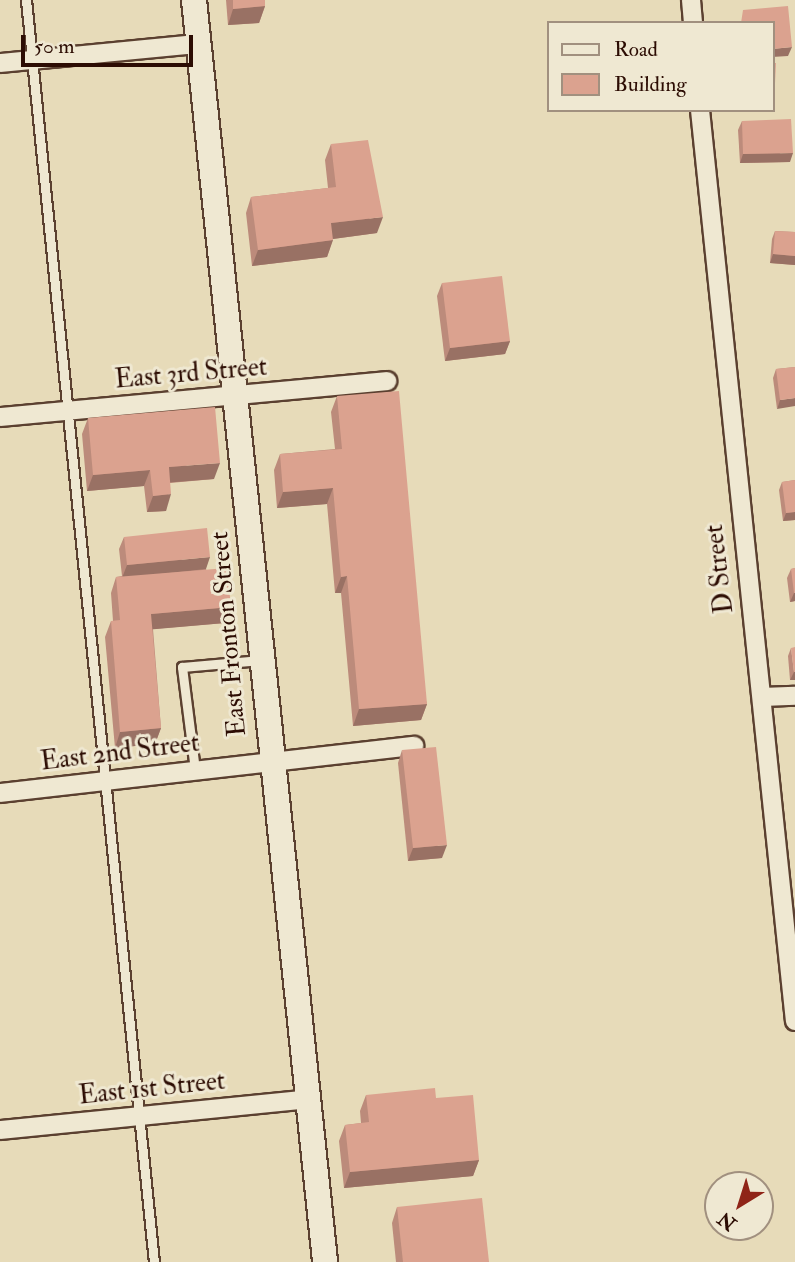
<!DOCTYPE html>
<html>
<head>
<meta charset="utf-8">
<style>
	body { margin:0 }
	#map { position:relative; width:795px; height:1262px; overflow:hidden; background:#e7dbb9; font-family:"IM FELL Double Pica",serif }
	div>[style] { position:absolute }
	.roads { filter:drop-shadow(2px 0 #5b4030) drop-shadow(-2px 0 #5b4030) drop-shadow(0 2px #5b4030) drop-shadow(0 -2px #5b4030) }
	.lane>* { height:9px; margin:-4.5px; padding:0 4.5px; transform-origin:4.5px; border-radius:4.5px; background:#efe8d2 }
	.street>* { height:18px; margin:-9px; padding:0 9px; transform-origin:9px; border-radius:9px; background:#efe8d2 }
	.secondary>* { height:24px; margin:-12px; padding:0 12px; transform-origin:12px; border-radius:12px; background:#efe8d2 }
	.wall>* { inset:0; background:#bc8b7b }
	.shaded-wall>* { inset:0; background:#997164 }
	.building>* { inset:0; background:#dba28f }
	span { translate:-50% -50%; white-space:nowrap; text-align:center; line-height:1.15; -webkit-text-stroke:6px #efe8d2; paint-order:stroke }
	.street-label { font-size:26px; color:#2c0c03 }
	.legend { position:absolute; left:547px; top:21px; width:228px; height:91px; box-sizing:border-box; background:#efe8d2; border:2px solid #a1907f; margin:0; padding:9px 12px; list-style:none; font-size:21px; color:#2c0c03 }
	.legend li { display:flex; align-items:center; gap:14px; height:35px }
	.legend b { width:35px; border:2px solid #a1907f }
	.north { position:absolute; left:704px; top:1171px; width:70px; height:70px; box-sizing:border-box; background:#efe8d2; border:2px solid #a1907f; border-radius:50%; rotate:218deg; font-size:19px; font-weight:700; line-height:28px; text-align:center; color:#2c0c03 }
	.north::after { content:''; display:block; margin:auto; width:24px; height:32px; background:#8f2418; clip-path:polygon(50% 0,100% 100%,50% 72%,0 100%) }
	.scale { position:absolute; left:21px; top:35px; width:172px; height:32px; box-sizing:border-box; border:4px solid #2c0c03; border-top:0; padding-left:9px; font-size:21px; line-height:24px; white-space:nowrap; color:#2c0c03; -webkit-text-stroke:5px #efe8d2; paint-order:stroke }
</style>
</head>
<body>
<div id="map">
	<div class="roads">
		<div class="lane">
			<i style="left:26px;top:0;width:1268px;rotate:84.21deg"></i>
			<i style="left:195px;top:770px;width:104px;rotate:-97.2deg"></i>
			<i style="left:182px;top:667px;width:79px;rotate:-5.1deg"></i>
		</div>
		<div class="street">
			<i style="left:691px;top:0;width:23px;rotate:85deg"></i>
			<i style="left:0;top:63px;width:199px;rotate:-5.5deg"></i>
			<i style="left:700px;top:110px;width:916px;rotate:84.05deg"></i>
			<i style="left:0;top:417px;width:389px;rotate:-5.3deg"></i>
			<i style="left:762px;top:697px;width:33px;rotate:-2deg"></i>
			<i style="left:0;top:793px;width:417px;rotate:-6.5deg"></i>
			<i style="left:0;top:1130px;width:312px;rotate:-5.7deg"></i>
		</div>
		<div class="secondary">
			<i style="left:194px;top:0;width:1269px;rotate:84.07deg"></i>
		</div>
	</div>
	<div class="wall">
		<i style="clip-path:polygon(226px 0,265px 0,265px 6px,259px 23px,228px 25px)"></i>
		<i style="clip-path:polygon(742px 121px,790px 162px,740px 163px,738px 130px)"></i>
		<i style="clip-path:polygon(331px 144px,377px 233px,333px 239px,327px 257px,252px 266px,246px 213px,251px 197px,328px 188px,325px 160px)"></i>
		<i style="clip-path:polygon(775px 231px,795px 232px,795px 265px,770px 263px,772px 239px)"></i>
		<i style="clip-path:polygon(442px 283px,510px 341px,505px 354px,445px 361px,437px 296px)"></i>
		<i style="clip-path:polygon(795px 367px,777px 409px,773px 378px,776px 369px)"></i>
		<i style="clip-path:polygon(337px 396px,427px 704px,421px 720px,353px 726px,341px 593px,335px 593px,327px 504px,277px 508px,274px 470px,280px 454px,335px 449px,331px 412px)"></i>
		<i style="clip-path:polygon(88px 418px,214px 479px,170px 483px,166px 511px,147px 512px,144px 486px,87px 491px,82px 434px)"></i>
		<i style="clip-path:polygon(795px 480px,795px 520px,783px 521px,779px 490px,782px 482px)"></i>
		<i style="clip-path:polygon(124px 537px,206px 569px,225px 623px,153px 629px,161px 728px,155px 744px,115px 748px,105px 637px,111px 621px,113px 621px,111px 593px,116px 577px,122px 576px,119px 549px)"></i>
		<i style="clip-path:polygon(795px 568px,795px 601px,790px 602px,787px 578px,791px 569px)"></i>
		<i style="clip-path:polygon(791px 648px,795px 680px,790px 680px,788px 656px)"></i>
		<i style="clip-path:polygon(402px 750px,442px 858px,408px 861px,398px 763px)"></i>
		<i style="clip-path:polygon(366px 1095px,436px 1098px,479px 1160px,473px 1176px,344px 1188px,339px 1141px,345px 1125px,361px 1123px,360px 1111px)"></i>
		<i style="clip-path:polygon(397px 1207px,489px 1262px,396px 1262px,392px 1223px)"></i>
	</div>
	<div class="shaded-wall">
		<i style="clip-path:polygon(265px 6px,259px 23px,228px 25px,233px 9px)"></i>
		<i style="clip-path:polygon(792px 47px,788px 56px,772px 57px,772px 49px)"></i>
		<i style="clip-path:polygon(743px 110px,772px 110px,771px 112px)"></i>
		<i style="clip-path:polygon(793px 153px,790px 162px,740px 163px,743px 154px)"></i>
		<i style="clip-path:polygon(383px 217px,377px 233px,325px 240px,331px 223px)"></i>
		<i style="clip-path:polygon(333px 240px,327px 257px,252px 266px,258px 250px)"></i>
		<i style="clip-path:polygon(773px 254px,795px 256px,795px 265px,770px 263px)"></i>
		<i style="clip-path:polygon(510px 341px,505px 354px,445px 361px,450px 348px)"></i>
		<i style="clip-path:polygon(795px 398px,795px 406px,777px 409px,780px 400px)"></i>
		<i style="clip-path:polygon(220px 463px,214px 479px,163px 483px,169px 467px)"></i>
		<i style="clip-path:polygon(150px 470px,144px 486px,87px 491px,93px 475px)"></i>
		<i style="clip-path:polygon(333px 488px,327px 504px,277px 508px,283px 492px)"></i>
		<i style="clip-path:polygon(171px 494px,166px 511px,147px 512px,153px 496px)"></i>
		<i style="clip-path:polygon(795px 512px,795px 520px,783px 521px,786px 513px)"></i>
		<i style="clip-path:polygon(210px 557px,206px 569px,122px 578px,127px 565px)"></i>
		<i style="clip-path:polygon(347px 576px,341px 593px,335px 593px,341px 577px)"></i>
		<i style="clip-path:polygon(794px 593px,795px 593px,795px 601px,790px 602px)"></i>
		<i style="clip-path:polygon(231px 607px,225px 623px,145px 630px,151px 614px)"></i>
		<i style="clip-path:polygon(794px 672px,795px 672px,795px 680px,790px 680px)"></i>
		<i style="clip-path:polygon(427px 704px,421px 720px,353px 726px,359px 709px)"></i>
		<i style="clip-path:polygon(161px 728px,155px 744px,115px 748px,120px 732px)"></i>
		<i style="clip-path:polygon(447px 845px,442px 858px,408px 861px,413px 848px)"></i>
		<i style="clip-path:polygon(479px 1160px,473px 1176px,344px 1188px,350px 1172px)"></i>
	</div>
	<div class="building">
		<i style="clip-path:polygon(233px 0,265px 0,265px 6px,233px 9px)"></i>
		<i style="clip-path:polygon(788px 6px,792px 47px,772px 49px,772px 23px,741px 23px,743px 10px)"></i>
		<i style="clip-path:polygon(772px 63px,776px 63px,774px 103px,772px 103px)"></i>
		<i style="clip-path:polygon(791px 119px,793px 153px,743px 154px,742px 121px)"></i>
		<i style="clip-path:polygon(368px 140px,383px 217px,331px 223px,333px 240px,258px 250px,251px 197px,336px 187px,331px 144px)"></i>
		<i style="clip-path:polygon(775px 231px,795px 232px,795px 256px,773px 254px)"></i>
		<i style="clip-path:polygon(502px 276px,510px 341px,450px 348px,442px 283px)"></i>
		<i style="clip-path:polygon(795px 367px,795px 398px,780px 400px,776px 369px)"></i>
		<i style="clip-path:polygon(399px 391px,427px 704px,359px 709px,347px 576px,341px 577px,333px 488px,283px 492px,280px 454px,342px 449px,337px 396px)"></i>
		<i style="clip-path:polygon(215px 407px,220px 463px,169px 467px,171px 494px,153px 496px,150px 470px,93px 475px,88px 418px)"></i>
		<i style="clip-path:polygon(795px 480px,795px 512px,786px 513px,782px 482px)"></i>
		<i style="clip-path:polygon(207px 528px,210px 557px,127px 565px,124px 537px)"></i>
		<i style="clip-path:polygon(227px 568px,231px 607px,151px 614px,161px 728px,120px 732px,111px 621px,120px 620px,116px 577px)"></i>
		<i style="clip-path:polygon(795px 568px,795px 593px,794px 593px,791px 569px)"></i>
		<i style="clip-path:polygon(795px 647px,795px 672px,794px 672px,791px 648px)"></i>
		<i style="clip-path:polygon(436px 747px,447px 845px,413px 848px,402px 750px)"></i>
		<i style="clip-path:polygon(435px 1088px,436px 1098px,473px 1095px,479px 1160px,350px 1172px,345px 1125px,369px 1122px,366px 1095px)"></i>
		<i style="clip-path:polygon(482px 1198px,489px 1262px,403px 1262px,397px 1207px)"></i>
	</div>
	<div class="street-label">
		<span style="left:191px;top:374px;rotate:-5deg">East 3rd Street</span>
		<span style="left:720px;top:569px;rotate:-97deg">D Street</span>
		<span style="left:229px;top:634px;rotate:-95deg">East Fronton Street</span>
		<span style="left:120px;top:753px;rotate:-7deg">East 2nd Street</span>
		<span style="left:152px;top:1089px;rotate:-6deg">East 1st Street</span>
	</div>
	<ul class="legend">
	<li><b style="height:9px;background:#efe8d2"></b>Road</li>
	<li><b style="height:19px;background:#dba28f"></b>Building</li>
	</ul>
	<div class="north">N</div>
	<div class="scale">50 m</div>
</div>
</body>
</html>
